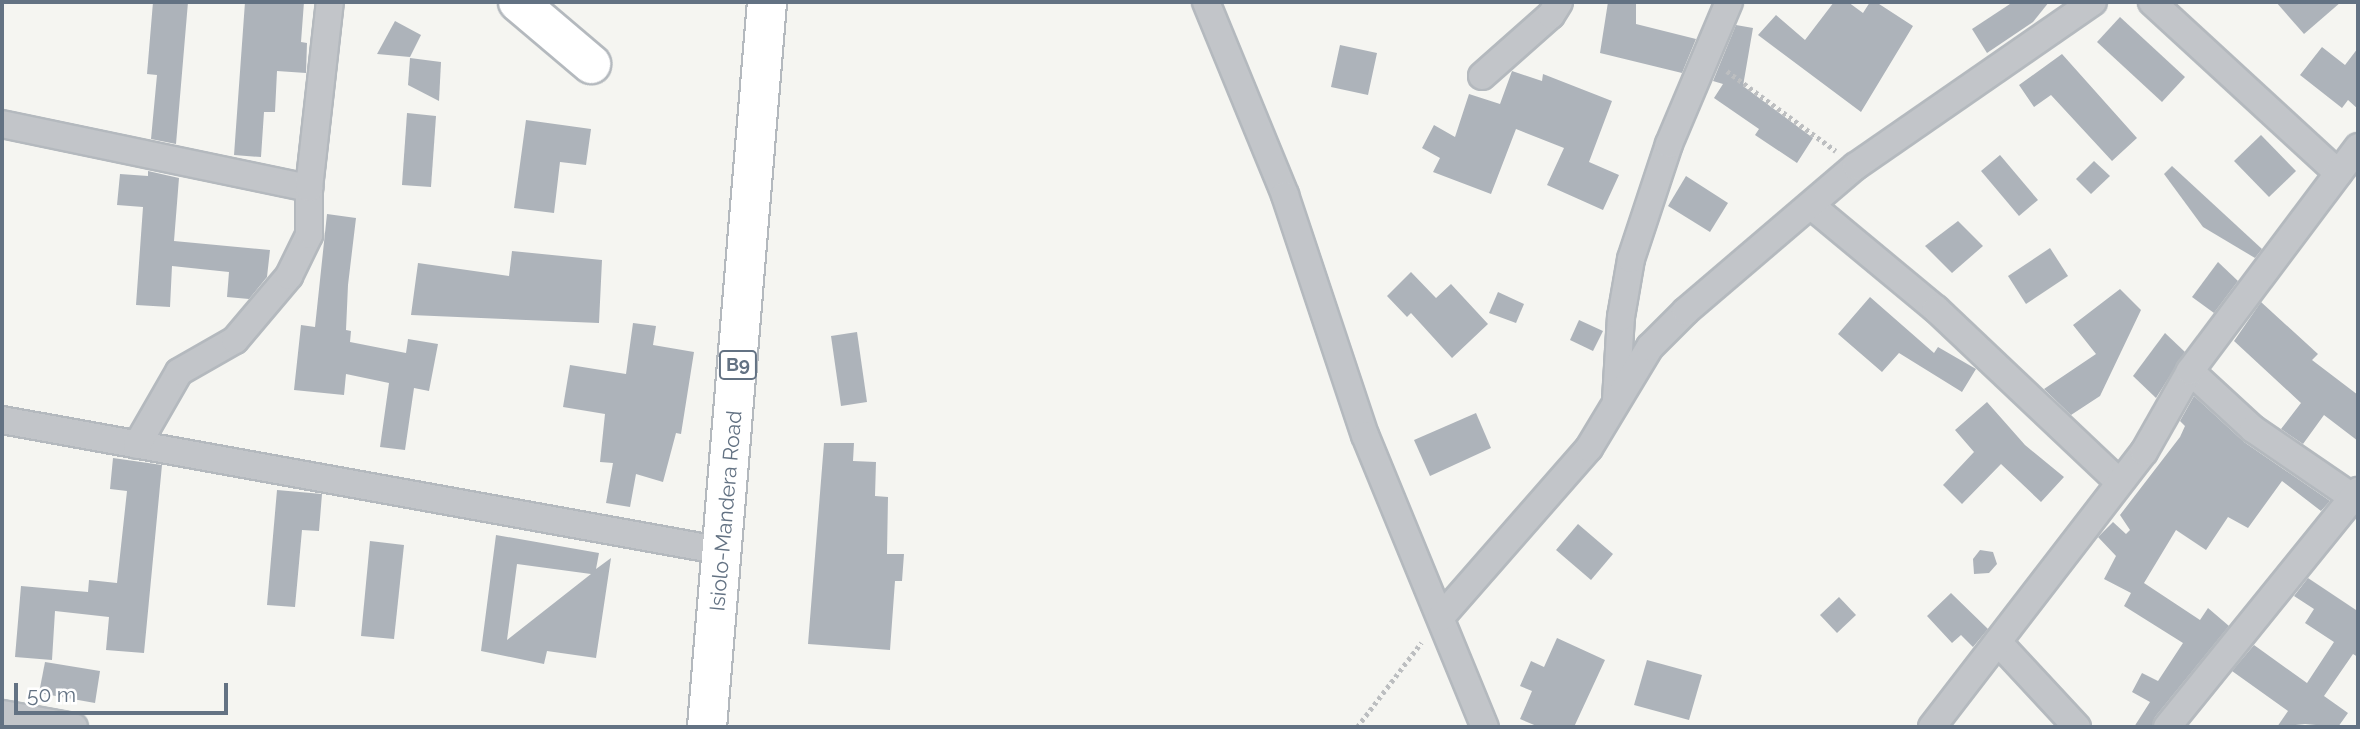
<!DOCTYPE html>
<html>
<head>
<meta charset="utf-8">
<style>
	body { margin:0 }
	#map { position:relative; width:2360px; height:729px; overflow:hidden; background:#f5f5f1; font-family:Raleway,sans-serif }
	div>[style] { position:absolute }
	.building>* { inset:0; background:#adb3ba }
	.path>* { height:4.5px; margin-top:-2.25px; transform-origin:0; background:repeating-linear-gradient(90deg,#bcbec0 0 3.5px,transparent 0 7px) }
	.roads { filter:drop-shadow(2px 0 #b4b9be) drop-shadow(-2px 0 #b4b9be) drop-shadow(0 2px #b4b9be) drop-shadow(0 -2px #b4b9be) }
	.minor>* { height:26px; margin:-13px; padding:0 13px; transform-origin:13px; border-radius:13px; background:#c2c5c9 }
	.secondary>* { height:38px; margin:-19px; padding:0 19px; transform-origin:19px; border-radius:19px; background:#fff }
	.trunk>* { height:38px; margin:-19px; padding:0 19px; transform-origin:19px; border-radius:19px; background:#fff }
	span { translate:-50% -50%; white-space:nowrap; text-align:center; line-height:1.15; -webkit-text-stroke:7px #fff; paint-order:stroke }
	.shield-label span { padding:2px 5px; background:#fff; border:2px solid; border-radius:5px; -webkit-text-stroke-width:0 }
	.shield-label { font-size:19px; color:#637283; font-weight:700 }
	.street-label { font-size:21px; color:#637283 }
	.frame { position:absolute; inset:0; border:4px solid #637283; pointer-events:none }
	.scale { position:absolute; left:14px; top:683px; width:214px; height:32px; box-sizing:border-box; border:4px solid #637283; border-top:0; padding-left:9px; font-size:21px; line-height:24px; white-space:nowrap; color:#637283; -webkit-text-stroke:5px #fff; paint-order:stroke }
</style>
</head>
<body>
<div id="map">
	<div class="building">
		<i style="clip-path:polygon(153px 2px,188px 2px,176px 144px,151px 139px,157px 75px,147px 74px)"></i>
		<i style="clip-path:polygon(245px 2px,304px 2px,301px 42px,307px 43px,306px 73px,277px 71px,275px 112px,264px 112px,261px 157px,234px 155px)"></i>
		<i style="clip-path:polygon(1608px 2px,1636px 2px,1636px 24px,1696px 39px,1682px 73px,1600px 53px)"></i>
		<i style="clip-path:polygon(1834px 2px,1848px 2px,1863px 13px,1870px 2px,1876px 2px,1913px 26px,1861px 112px,1758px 35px,1776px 15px,1805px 40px)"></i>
		<i style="clip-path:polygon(2013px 2px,2049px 2px,2033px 22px,1987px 53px,1972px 29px)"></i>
		<i style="clip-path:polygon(2276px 2px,2341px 2px,2304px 34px)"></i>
		<i style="clip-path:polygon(2120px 17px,2185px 77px,2162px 102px,2097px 42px)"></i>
		<i style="clip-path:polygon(395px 21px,421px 35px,410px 57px,377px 54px)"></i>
		<i style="clip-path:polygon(1736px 25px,1753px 28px,1743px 86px,1813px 138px,1797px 163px,1755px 135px,1759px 129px,1714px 98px,1723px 84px,1713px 81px)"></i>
		<i style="clip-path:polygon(1340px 45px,1377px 53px,1368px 95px,1331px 87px)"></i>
		<i style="clip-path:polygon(2322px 47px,2345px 65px,2358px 48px,2358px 109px,2348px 100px,2342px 108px,2300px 75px)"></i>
		<i style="clip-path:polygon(2062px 54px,2137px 138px,2112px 161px,2051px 95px,2034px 107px,2019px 85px)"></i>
		<i style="clip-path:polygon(410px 58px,441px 62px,439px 101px,408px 85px)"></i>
		<i style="clip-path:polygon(1512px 71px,1542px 81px,1543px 74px,1612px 101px,1589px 162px,1619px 175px,1603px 210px,1547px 185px,1564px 148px,1516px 129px,1491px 194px,1433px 172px,1440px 158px,1422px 148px,1434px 125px,1455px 137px,1469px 94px,1500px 104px)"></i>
		<i style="clip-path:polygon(407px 113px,436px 116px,431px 187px,402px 185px)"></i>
		<i style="clip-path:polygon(526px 120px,591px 129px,586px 165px,560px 162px,554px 213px,514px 208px)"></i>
		<i style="clip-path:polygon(2261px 135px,2296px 171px,2269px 197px,2234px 161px)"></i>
		<i style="clip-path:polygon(2000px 155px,2038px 200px,2019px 216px,1981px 171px)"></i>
		<i style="clip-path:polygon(2094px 161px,2110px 176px,2091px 194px,2076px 179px)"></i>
		<i style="clip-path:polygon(2172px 166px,2262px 249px,2255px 258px,2203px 227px,2164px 174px)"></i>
		<i style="clip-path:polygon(148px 171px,179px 178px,174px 241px,270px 250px,267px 277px,249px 299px,227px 297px,229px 272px,172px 266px,170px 307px,136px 305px,143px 207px,117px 205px,120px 174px,148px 176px)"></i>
		<i style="clip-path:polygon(1686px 176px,1728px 203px,1710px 232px,1668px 206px)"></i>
		<i style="clip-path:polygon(327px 214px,356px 218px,348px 285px,346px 330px,351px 331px,350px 342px,406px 353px,408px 339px,438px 344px,429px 391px,414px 388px,405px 450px,380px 447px,389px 383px,346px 374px,344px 395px,294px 390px,301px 325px,315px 327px)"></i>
		<i style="clip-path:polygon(1958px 221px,1983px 246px,1952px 273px,1925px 246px)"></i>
		<i style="clip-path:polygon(2050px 248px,2068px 276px,2026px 304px,2008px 276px)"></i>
		<i style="clip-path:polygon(512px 251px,602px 260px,599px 323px,411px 315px,418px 263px,509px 276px)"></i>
		<i style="clip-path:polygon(2218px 262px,2238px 281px,2214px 313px,2192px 297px)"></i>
		<i style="clip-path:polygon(1411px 272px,1436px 298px,1451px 284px,1488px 324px,1452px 358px,1411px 313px,1407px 317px,1387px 296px)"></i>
		<i style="clip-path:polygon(2120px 289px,2141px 310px,2100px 396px,2071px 415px,2044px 389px,2096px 354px,2073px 325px)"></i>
		<i style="clip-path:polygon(1498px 292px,1524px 304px,1516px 323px,1489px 313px)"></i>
		<i style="clip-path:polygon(1870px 297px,1934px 353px,1938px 347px,1976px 369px,1962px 392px,1899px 353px,1882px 372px,1838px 334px)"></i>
		<i style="clip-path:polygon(2261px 302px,2318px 354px,2312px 360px,2358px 395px,2358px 441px,2324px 415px,2303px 444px,2281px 429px,2301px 403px,2234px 341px)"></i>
		<i style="clip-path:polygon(1579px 320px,1603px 331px,1593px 351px,1570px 340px)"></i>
		<i style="clip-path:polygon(633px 323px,656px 326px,653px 345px,694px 352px,681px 434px,676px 433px,663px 482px,636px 474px,630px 507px,606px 503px,613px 463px,600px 462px,605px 414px,563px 407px,570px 365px,626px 374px)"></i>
		<i style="clip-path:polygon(857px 332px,867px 402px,841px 406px,831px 336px)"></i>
		<i style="clip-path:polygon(2165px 333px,2185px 352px,2156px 398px,2133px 376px)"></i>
		<i style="clip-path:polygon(2194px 396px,2244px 442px,2330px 501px,2321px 511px,2282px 481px,2248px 528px,2228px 517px,2206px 550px,2176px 530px,2144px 583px,2200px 620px,2208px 608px,2229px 626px,2155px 717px,2152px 727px,2134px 727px,2150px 702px,2132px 692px,2142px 673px,2158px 681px,2183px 643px,2124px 606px,2131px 593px,2104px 579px,2116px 556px,2098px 537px,2113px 522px,2126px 534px,2130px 530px,2120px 515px,2180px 437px,2185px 426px,2180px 421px)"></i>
		<i style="clip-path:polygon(1987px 402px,2025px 445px,2064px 477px,2041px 502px,2001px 464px,1962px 504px,1943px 485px,1974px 452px,1955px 430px)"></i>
		<i style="clip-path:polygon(1476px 413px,1491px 448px,1430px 476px,1414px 440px)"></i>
		<i style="clip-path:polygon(824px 443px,854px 443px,853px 461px,876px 462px,875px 496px,888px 497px,887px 554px,904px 554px,902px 581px,895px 581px,890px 650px,808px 644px)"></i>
		<i style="clip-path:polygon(113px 458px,162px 465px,144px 653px,106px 650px,109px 617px,55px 611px,52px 660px,15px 657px,21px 586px,88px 592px,89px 580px,117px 583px,127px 491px,110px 489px)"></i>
		<i style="clip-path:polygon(277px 490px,322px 494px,319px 531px,302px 530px,295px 607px,267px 605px)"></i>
		<i style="clip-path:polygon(1578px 524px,1613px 554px,1591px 580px,1556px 550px)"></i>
		<i style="clip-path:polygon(evenodd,496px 535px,599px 553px,596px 569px,611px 558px,596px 658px,547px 651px,544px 664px,481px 651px,496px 535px,517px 564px,591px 574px,507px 640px,517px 564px)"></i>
		<i style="clip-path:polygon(370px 541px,404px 545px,394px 639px,361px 636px)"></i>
		<i style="clip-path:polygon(1980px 550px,1993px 552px,1997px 564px,1989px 573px,1974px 574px,1973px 559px)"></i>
		<i style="clip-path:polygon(2308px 578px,2356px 610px,2358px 607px,2358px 657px,2353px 654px,2324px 696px,2348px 713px,2338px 727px,2305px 724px,2277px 727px,2288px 711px,2232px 671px,2254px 645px,2307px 683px,2334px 642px,2305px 623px,2314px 609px,2294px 596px)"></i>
		<i style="clip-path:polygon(1951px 593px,1988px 629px,1973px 647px,1961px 635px,1952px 643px,1927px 616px)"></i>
		<i style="clip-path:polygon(1839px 597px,1856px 615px,1837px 633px,1820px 615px)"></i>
		<i style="clip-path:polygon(1557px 638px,1605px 660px,1574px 727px,1539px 727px,1520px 719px,1532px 691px,1520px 686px,1531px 661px,1544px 667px)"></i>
		<i style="clip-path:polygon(1647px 660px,1702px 675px,1689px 720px,1634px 705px)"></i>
		<i style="clip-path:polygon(45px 662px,100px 671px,95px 703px,39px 693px)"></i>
	</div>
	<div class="path">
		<i style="left:1727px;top:71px;width:135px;rotate:36.3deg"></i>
		<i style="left:1357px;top:727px;width:106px;rotate:-52.7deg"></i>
	</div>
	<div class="roads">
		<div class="minor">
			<i style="left:1206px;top:2px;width:209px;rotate:67.7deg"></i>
			<i style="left:1285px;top:195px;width:253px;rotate:71.6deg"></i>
			<i style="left:1365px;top:435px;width:316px;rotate:67.7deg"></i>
			<i style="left:2152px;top:2px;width:253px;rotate:42.6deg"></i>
			<i style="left:1482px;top:76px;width:92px;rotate:-41.5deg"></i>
			<i style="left:1551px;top:15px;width:15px;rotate:-58deg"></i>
			<i style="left:2px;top:124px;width:314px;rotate:11.8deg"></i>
			<i style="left:1813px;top:207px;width:160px;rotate:39.7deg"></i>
			<i style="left:1936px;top:309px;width:252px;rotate:43.4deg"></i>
			<i style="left:2190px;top:371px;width:86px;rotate:42.6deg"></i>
			<i style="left:2253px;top:429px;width:127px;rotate:34.4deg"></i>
			<i style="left:1616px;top:400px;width:83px;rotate:-86.6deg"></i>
			<i style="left:1621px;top:317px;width:59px;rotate:-80.2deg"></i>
			<i style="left:1631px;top:259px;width:121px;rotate:-71.7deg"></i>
			<i style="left:1669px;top:144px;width:154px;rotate:-67.1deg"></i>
			<i style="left:2px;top:420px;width:733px;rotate:10.3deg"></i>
			<i style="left:137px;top:445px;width:84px;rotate:-60.1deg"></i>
			<i style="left:179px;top:372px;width:64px;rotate:-29.7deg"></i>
			<i style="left:235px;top:340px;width:84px;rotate:-49.8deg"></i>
			<i style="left:289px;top:276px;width:46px;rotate:-64deg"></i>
			<i style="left:309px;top:235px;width:47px;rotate:-90deg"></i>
			<i style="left:309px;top:188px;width:187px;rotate:-83.6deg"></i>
			<i style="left:1441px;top:617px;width:225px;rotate:-48.8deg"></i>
			<i style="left:1589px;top:448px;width:118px;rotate:-58.9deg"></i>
			<i style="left:1650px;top:347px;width:51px;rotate:-45deg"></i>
			<i style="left:1686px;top:311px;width:223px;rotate:-40.5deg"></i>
			<i style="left:1856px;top:166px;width:288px;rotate:-34.7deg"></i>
			<i style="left:1998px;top:642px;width:116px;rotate:47.1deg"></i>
			<i style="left:2px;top:714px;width:73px;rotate:10.2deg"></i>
			<i style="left:1932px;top:727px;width:347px;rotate:-52.4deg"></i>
			<i style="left:2144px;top:452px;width:93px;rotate:-60.4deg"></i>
			<i style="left:2190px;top:371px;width:280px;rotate:-53.1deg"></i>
			<i style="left:2167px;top:727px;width:304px;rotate:-51deg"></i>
		</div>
		<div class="secondary">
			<i style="left:518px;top:2px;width:96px;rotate:40.3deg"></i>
		</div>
		<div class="trunk">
			<i style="left:707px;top:727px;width:727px;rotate:-85.27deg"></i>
		</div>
	</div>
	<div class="shield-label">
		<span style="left:738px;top:365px">B9</span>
	</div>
	<div class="street-label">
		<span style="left:726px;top:511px;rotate:-85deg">Isiolo-Mandera Road</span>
	</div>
	<div class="frame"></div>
	<div class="scale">50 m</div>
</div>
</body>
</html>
